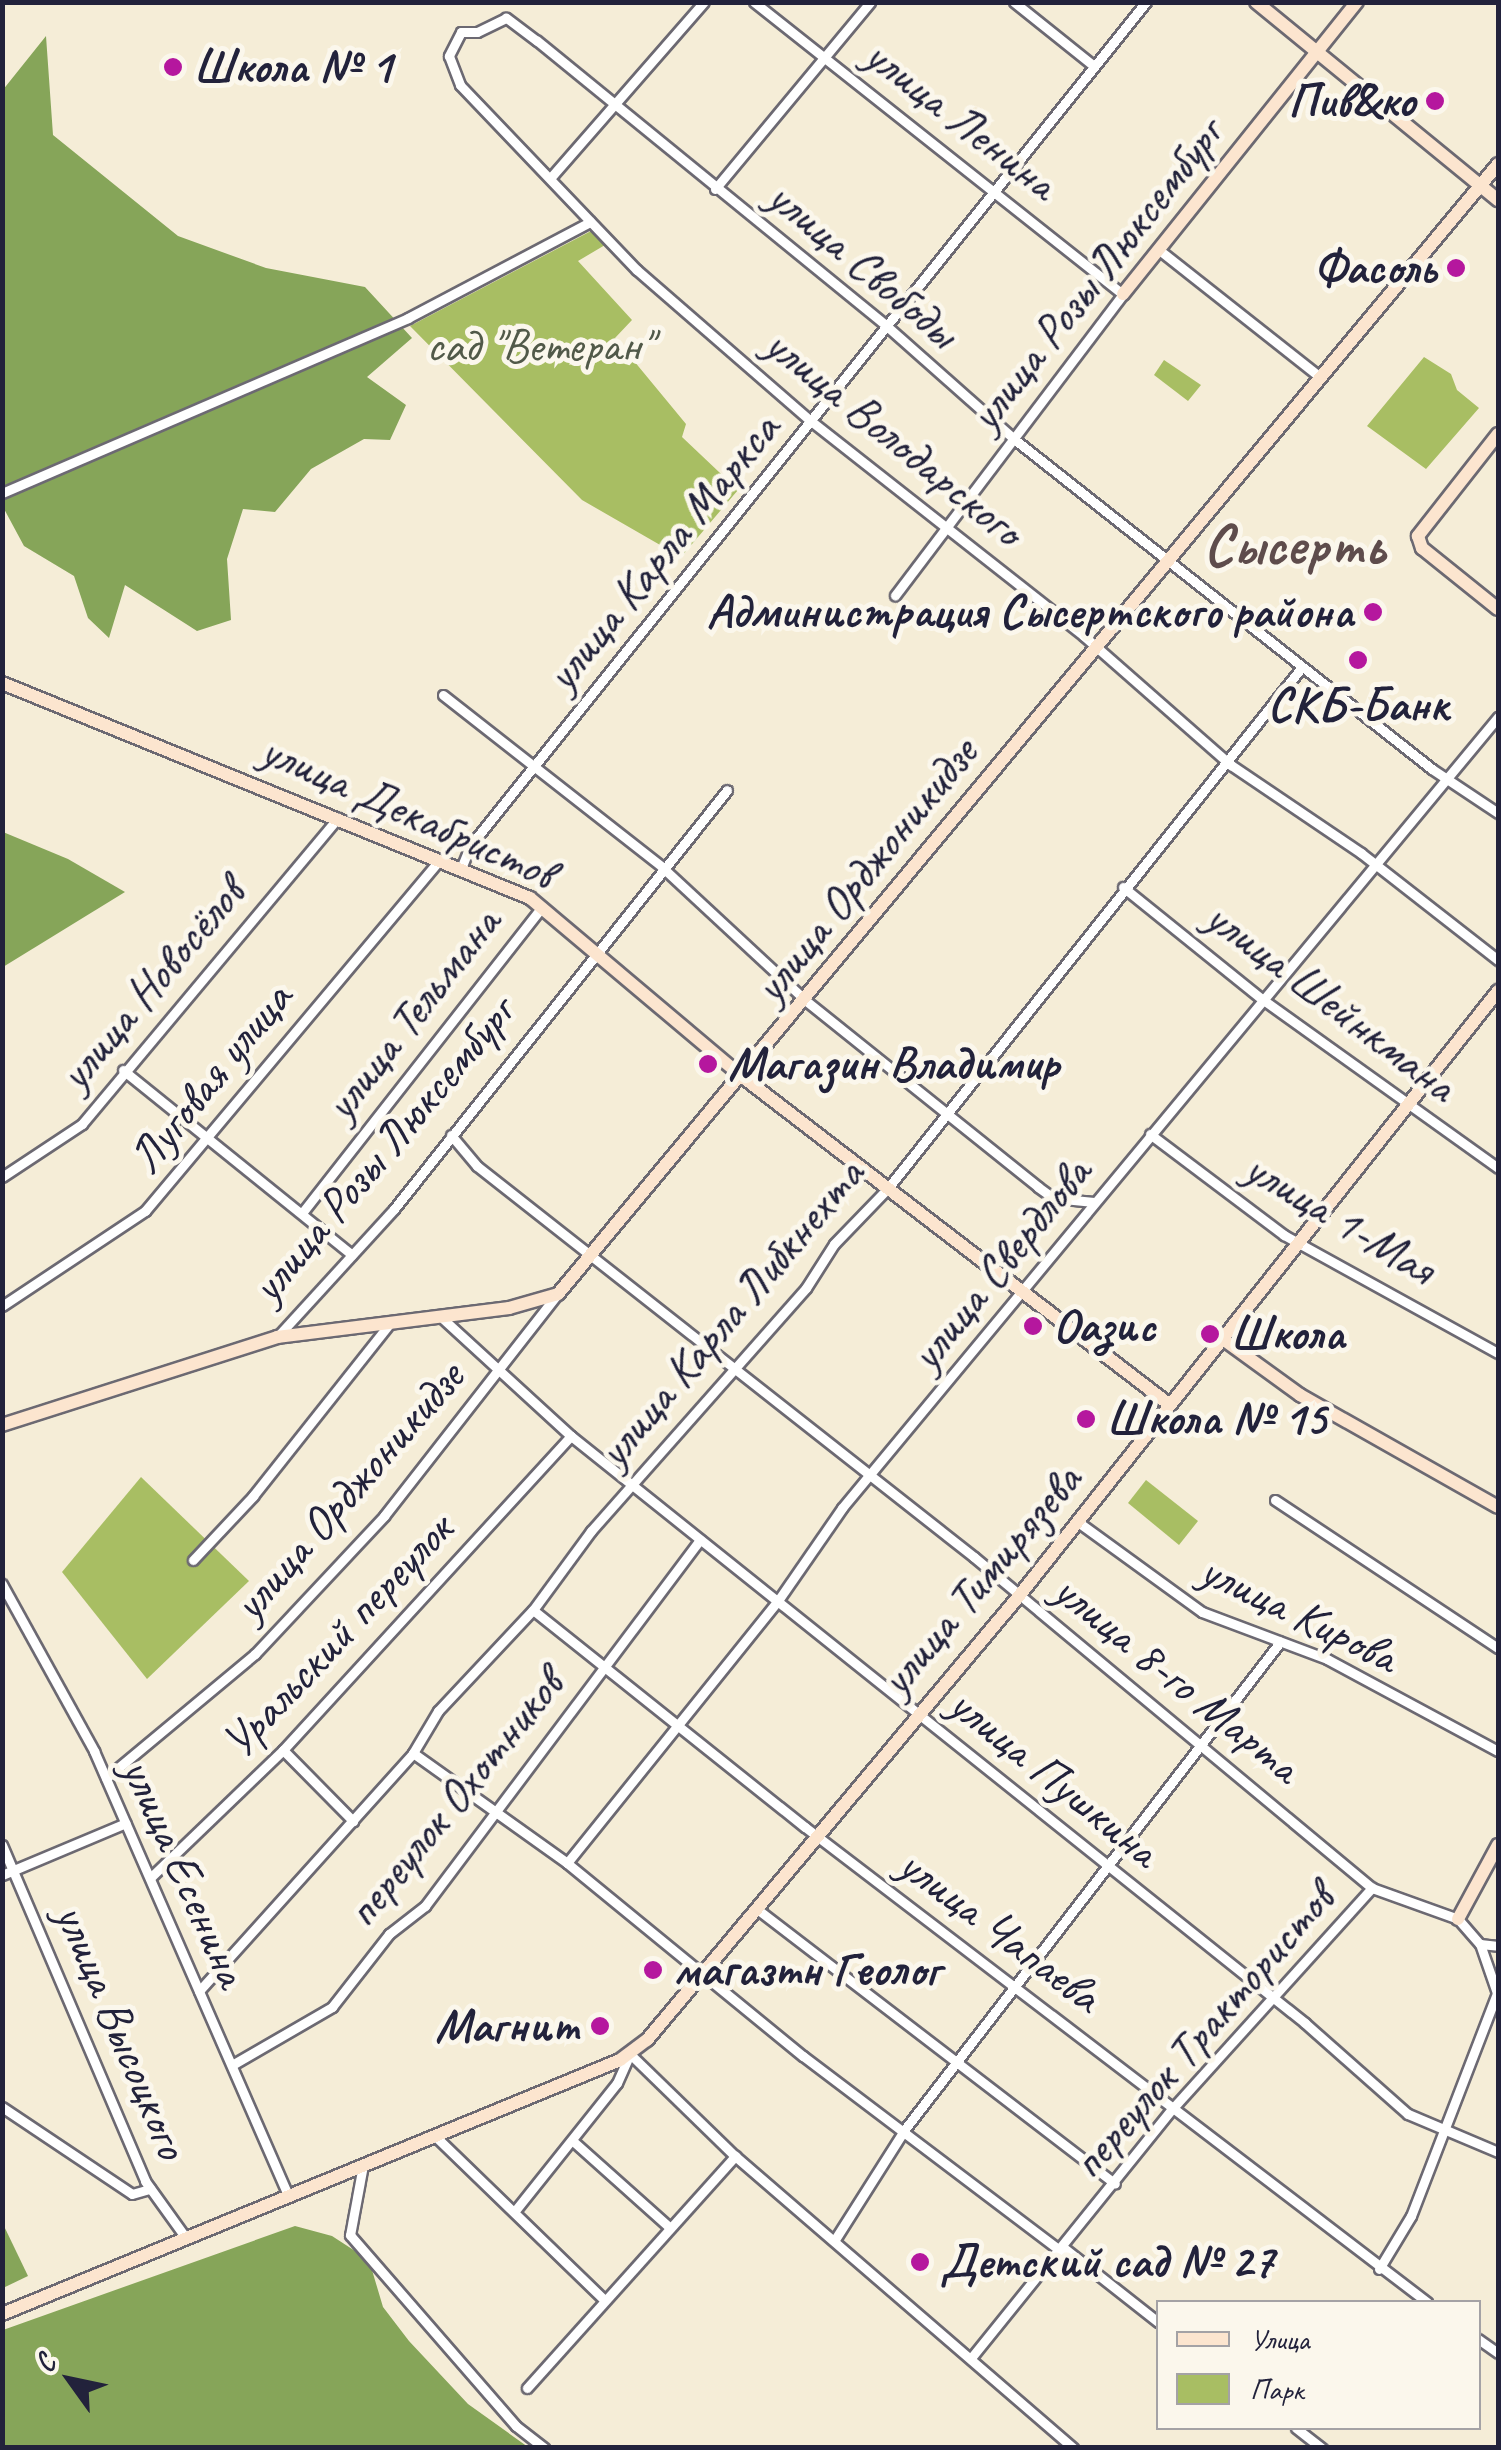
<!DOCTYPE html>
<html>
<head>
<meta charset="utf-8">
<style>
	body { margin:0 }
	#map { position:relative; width:1501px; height:2450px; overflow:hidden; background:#f5edd7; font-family:Caveat,sans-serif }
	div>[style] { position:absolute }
	.green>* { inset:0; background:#a8be63 }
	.forest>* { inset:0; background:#86a559 }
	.roads { filter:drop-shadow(2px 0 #6c6972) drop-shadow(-2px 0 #6c6972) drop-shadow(0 2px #6c6972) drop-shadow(0 -2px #6c6972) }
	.street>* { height:9px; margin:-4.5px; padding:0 4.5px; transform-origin:4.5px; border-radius:4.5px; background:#fff }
	.secondary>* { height:12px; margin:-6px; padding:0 6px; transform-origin:6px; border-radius:6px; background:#fce5cf }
	.dots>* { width:28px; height:28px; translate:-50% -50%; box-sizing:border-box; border:5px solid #fbf7ec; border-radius:50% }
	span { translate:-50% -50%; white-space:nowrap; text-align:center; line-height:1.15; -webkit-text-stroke:10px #fbf7ec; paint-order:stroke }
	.poi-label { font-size:48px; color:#22223b; font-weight:700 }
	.left { translate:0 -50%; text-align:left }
	.right { translate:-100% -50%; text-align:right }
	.street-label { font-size:48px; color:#22223b }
	.park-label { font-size:48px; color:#515949 }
	.district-label { font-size:58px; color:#5e4c4c; font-weight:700 }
	.frame { position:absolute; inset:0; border:5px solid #22223b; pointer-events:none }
	.legend { position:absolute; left:1156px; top:2300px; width:325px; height:130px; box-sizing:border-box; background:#fbf7ec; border:2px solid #a4a2a5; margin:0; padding:12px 18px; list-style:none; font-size:30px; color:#22223b }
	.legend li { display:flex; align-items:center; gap:20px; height:50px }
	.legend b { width:50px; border:2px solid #a4a2a5 }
	.north { position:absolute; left:20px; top:2330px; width:100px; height:100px; -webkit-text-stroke:8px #fbf7ec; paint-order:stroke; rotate:303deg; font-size:28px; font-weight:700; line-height:40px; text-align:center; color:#22223b }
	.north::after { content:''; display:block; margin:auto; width:35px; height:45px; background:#22223b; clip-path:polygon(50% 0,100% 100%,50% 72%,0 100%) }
</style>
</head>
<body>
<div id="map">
	<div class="green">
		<i style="clip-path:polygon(591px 231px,605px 245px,578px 261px,632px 320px,615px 338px,686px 424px,682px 437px,738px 490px,681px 557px,582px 500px,410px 326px)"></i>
		<i style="clip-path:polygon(1424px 357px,1451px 374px,1457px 390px,1479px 408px,1426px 469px,1367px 426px)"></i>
		<i style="clip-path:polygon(1164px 360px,1201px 385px,1188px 401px,1154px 375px)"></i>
		<i style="clip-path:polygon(141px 1477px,249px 1581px,147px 1679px,62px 1572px)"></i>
		<i style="clip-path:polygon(1146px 1480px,1198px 1521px,1179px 1545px,1128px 1503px)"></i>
	</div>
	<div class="forest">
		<i style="clip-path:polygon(46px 36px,53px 135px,178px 236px,266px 268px,365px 287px,412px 338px,367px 377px,406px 405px,390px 440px,364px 439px,311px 469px,275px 512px,243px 509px,227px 559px,231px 620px,197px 631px,125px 585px,109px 638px,88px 618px,74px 576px,24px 546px,3px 507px,2px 91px)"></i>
		<i style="clip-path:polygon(3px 832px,68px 859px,125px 892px,3px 967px)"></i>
		<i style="clip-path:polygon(3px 2224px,28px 2276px,3px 2288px,2px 2288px)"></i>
		<i style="clip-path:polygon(295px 2226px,332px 2236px,369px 2260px,383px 2307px,409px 2341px,468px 2404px,528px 2447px,3px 2448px,3px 2330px)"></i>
	</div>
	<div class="roads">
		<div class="street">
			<i style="left:754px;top:2px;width:471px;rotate:38.4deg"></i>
			<i style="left:1123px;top:294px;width:378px;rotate:127.1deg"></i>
			<i style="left:1014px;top:2px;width:102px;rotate:38.7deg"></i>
			<i style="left:552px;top:176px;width:231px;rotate:-48.9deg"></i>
			<i style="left:715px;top:189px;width:243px;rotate:-50.3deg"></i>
			<i style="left:1158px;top:249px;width:205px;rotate:38.3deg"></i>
			<i style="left:2px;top:493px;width:442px;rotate:-23.3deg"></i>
			<i style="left:408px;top:318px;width:206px;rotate:-27.8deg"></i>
			<i style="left:443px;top:695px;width:278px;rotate:38.1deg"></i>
			<i style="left:662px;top:867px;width:195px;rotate:42.9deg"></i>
			<i style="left:805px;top:1000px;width:299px;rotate:38.7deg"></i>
			<i style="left:1038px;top:1187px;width:19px;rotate:36deg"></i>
			<i style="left:1053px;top:1198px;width:41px;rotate:5.6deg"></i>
			<i style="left:1498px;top:813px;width:79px;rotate:-146.3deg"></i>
			<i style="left:1432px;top:769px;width:533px;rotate:-141.71deg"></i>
			<i style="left:1014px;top:439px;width:169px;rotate:-138.4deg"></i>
			<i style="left:888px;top:327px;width:453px;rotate:-140.8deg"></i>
			<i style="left:537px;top:41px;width:39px;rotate:-143deg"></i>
			<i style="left:506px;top:18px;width:32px;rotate:154deg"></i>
			<i style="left:477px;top:32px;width:16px;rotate:180deg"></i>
			<i style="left:461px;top:32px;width:27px;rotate:117deg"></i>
			<i style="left:449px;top:56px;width:31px;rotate:69deg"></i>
			<i style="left:460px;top:85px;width:256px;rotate:46.3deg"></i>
			<i style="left:637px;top:270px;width:230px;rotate:41deg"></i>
			<i style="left:811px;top:421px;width:347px;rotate:38.2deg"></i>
			<i style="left:1084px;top:636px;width:196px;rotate:41.3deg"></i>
			<i style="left:1231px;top:765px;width:157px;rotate:34.1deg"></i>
			<i style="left:1361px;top:853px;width:174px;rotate:38deg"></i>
			<i style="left:462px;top:866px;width:22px;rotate:-68deg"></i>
			<i style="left:470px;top:846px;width:1081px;rotate:-51.31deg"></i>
			<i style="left:1123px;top:887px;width:179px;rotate:38.9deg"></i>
			<i style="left:1262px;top:999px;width:290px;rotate:35.6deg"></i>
			<i style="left:123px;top:1070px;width:294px;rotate:38.9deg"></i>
			<i style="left:1150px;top:1134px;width:168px;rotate:37deg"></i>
			<i style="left:1284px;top:1235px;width:244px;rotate:28.9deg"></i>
			<i style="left:451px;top:1135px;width:40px;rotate:50deg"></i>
			<i style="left:477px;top:1166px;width:632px;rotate:38.19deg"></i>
			<i style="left:974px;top:1557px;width:518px;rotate:39.75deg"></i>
			<i style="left:1372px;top:1888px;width:91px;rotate:19.8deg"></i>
			<i style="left:1458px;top:1919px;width:33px;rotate:49deg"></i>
			<i style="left:1480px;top:1944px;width:18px;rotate:6deg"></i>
			<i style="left:2px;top:1177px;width:96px;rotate:-33.5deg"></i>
			<i style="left:82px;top:1124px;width:399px;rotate:-50.1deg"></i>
			<i style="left:302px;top:1213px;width:389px;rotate:-51.9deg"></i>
			<i style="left:2px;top:1306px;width:172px;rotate:-33.6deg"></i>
			<i style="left:145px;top:1211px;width:459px;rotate:-50deg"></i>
			<i style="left:441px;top:1317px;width:176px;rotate:42.5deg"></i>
			<i style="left:571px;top:1436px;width:940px;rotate:38.65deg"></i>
			<i style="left:1305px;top:2023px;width:137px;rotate:41.5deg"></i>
			<i style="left:1408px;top:2114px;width:98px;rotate:22.9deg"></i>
			<i style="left:278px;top:1336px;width:172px;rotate:-47.6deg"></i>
			<i style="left:394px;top:1209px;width:535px;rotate:-51.52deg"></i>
			<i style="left:1275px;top:1500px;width:268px;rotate:33.6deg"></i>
			<i style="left:1078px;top:1522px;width:153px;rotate:36deg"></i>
			<i style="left:1202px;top:1612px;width:134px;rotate:20.6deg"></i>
			<i style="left:1327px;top:1659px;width:194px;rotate:28.3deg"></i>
			<i style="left:193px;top:1560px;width:88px;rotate:-46.8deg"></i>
			<i style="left:253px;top:1496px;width:221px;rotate:-51.6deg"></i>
			<i style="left:2px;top:1584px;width:191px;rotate:61.1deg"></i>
			<i style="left:94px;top:1751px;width:485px;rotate:66.4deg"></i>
			<i style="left:533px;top:1610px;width:348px;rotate:38.6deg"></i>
			<i style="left:805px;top:1827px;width:783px;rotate:37.37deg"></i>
			<i style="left:283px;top:1750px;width:100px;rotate:45.4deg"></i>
			<i style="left:413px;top:1753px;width:189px;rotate:35.5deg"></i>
			<i style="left:567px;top:1863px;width:305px;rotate:39.3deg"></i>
			<i style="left:803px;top:2056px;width:323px;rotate:37.1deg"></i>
			<i style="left:106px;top:1778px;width:194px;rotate:-39.8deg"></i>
			<i style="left:255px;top:1654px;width:189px;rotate:-46.9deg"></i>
			<i style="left:384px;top:1516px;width:279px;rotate:-52deg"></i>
			<i style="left:2px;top:1845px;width:365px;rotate:66.9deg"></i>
			<i style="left:145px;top:2181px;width:70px;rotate:54.3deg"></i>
			<i style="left:567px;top:1863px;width:335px;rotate:-51.2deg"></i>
			<i style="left:777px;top:1602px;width:114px;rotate:-55.3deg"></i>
			<i style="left:842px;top:1508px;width:1028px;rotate:-50.33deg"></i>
			<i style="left:2px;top:1875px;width:134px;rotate:-22.8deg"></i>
			<i style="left:150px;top:1878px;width:185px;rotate:-43.9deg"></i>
			<i style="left:283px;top:1750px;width:426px;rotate:-47.5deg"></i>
			<i style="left:757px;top:1909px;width:451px;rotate:37.5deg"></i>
			<i style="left:199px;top:1991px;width:320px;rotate:-48deg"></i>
			<i style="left:413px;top:1753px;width:49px;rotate:-59.2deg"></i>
			<i style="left:438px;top:1711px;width:139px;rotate:-46.8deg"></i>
			<i style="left:533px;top:1610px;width:98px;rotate:-53.7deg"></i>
			<i style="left:591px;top:1531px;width:324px;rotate:-48.5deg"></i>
			<i style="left:806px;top:1288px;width:52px;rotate:-57.5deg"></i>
			<i style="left:834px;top:1244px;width:78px;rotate:-46deg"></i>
			<i style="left:888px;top:1188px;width:665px;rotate:-51.53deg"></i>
			<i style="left:630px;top:2054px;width:146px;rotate:44.2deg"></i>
			<i style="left:735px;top:2156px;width:447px;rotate:40.8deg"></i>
			<i style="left:232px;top:2065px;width:116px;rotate:-30.1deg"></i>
			<i style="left:332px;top:2007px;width:93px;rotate:-52deg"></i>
			<i style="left:389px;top:1934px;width:46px;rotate:-37.9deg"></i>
			<i style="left:425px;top:1906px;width:458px;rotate:-53.1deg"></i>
			<i style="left:2px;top:2107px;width:156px;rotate:33.8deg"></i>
			<i style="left:132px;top:2194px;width:19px;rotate:-16deg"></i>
			<i style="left:434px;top:2135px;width:234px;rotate:44.1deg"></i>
			<i style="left:574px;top:2142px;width:127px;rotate:41.8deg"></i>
			<i style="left:363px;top:2165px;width:71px;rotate:100.5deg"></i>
			<i style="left:350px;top:2235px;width:253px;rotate:49deg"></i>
			<i style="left:516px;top:2426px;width:36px;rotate:38deg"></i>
			<i style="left:514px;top:2212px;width:165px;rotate:-51.4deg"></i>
			<i style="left:617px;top:2083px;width:32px;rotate:-66deg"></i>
			<i style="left:834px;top:2241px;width:133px;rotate:-57.6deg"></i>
			<i style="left:905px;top:2129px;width:615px;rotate:-52.4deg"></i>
			<i style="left:1064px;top:2248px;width:120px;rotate:38.2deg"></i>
			<i style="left:1379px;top:2269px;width:62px;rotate:-58.9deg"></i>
			<i style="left:1411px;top:2216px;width:239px;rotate:-68.9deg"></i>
			<i style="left:1497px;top:1993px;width:52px;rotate:-109.1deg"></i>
			<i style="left:1478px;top:2339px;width:24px;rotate:35deg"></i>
			<i style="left:971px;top:2358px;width:321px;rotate:-51.1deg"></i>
			<i style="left:1173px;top:2108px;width:297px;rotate:-47.9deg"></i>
			<i style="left:527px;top:2388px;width:312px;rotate:-48.1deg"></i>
			<i style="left:1296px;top:2428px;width:33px;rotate:38deg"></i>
		</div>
		<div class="secondary">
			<i style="left:1256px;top:2px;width:313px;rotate:39.3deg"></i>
			<i style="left:1123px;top:294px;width:374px;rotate:-51.3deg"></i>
			<i style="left:1498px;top:434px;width:130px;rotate:128.1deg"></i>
			<i style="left:1418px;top:536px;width:13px;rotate:72deg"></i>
			<i style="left:1422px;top:548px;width:97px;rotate:38.8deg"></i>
			<i style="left:2px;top:683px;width:570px;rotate:22.16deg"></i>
			<i style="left:530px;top:898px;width:280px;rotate:40.1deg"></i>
			<i style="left:744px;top:1078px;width:537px;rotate:37.51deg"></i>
			<i style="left:1220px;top:1337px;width:99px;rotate:35.9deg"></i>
			<i style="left:1300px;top:1395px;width:227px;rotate:29.5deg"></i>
			<i style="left:2px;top:1425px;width:289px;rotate:-17.7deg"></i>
			<i style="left:277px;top:1337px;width:234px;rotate:-7.1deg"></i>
			<i style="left:509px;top:1308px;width:51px;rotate:-15.9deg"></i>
			<i style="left:558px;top:1294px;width:1470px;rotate:-50.24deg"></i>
			<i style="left:1458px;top:1919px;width:84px;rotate:-61.6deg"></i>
			<i style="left:2px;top:2314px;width:668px;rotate:-22.34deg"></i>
			<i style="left:620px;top:2060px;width:34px;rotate:-37deg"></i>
			<i style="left:647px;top:2040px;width:579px;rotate:-50.04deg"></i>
			<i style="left:1019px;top:1596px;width:772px;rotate:-51.63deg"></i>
		</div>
	</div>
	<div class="dots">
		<i style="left:173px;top:67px;background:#b5179e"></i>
		<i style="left:1435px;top:101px;background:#b5179e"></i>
		<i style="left:1456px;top:268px;background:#b5179e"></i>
		<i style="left:1373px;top:612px;background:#b5179e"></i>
		<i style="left:1358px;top:660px;background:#b5179e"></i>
		<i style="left:708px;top:1064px;background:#b5179e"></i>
		<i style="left:1033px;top:1326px;background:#b5179e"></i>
		<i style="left:1210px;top:1334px;background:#b5179e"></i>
		<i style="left:1086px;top:1419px;background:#b5179e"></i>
		<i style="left:653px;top:1970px;background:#b5179e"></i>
		<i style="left:600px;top:2026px;background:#b5179e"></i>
		<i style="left:920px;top:2262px;background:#b5179e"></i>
	</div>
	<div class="poi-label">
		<span class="left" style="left:193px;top:67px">Школа № 1</span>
		<span class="right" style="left:1415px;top:101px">Пив&amp;ко</span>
		<span class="right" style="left:1436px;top:268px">Фасоль</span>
		<span class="right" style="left:1353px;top:612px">Администрация Сысертского района</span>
		<span style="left:1358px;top:705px">СКБ-Банк</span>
		<span class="left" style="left:728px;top:1064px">Магазин Владимир</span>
		<span class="left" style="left:1053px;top:1326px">Оазис</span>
		<span class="left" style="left:1230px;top:1334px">Школа</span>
		<span class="left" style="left:1106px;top:1419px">Школа № 15</span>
		<span class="left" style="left:673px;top:1970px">магазтн Геолог</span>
		<span class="right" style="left:580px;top:2026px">Магнит</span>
		<span class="left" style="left:940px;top:2262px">Детский сад № 27</span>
	</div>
	<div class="street-label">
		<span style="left:961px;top:119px;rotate:38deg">улица Ленина</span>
		<span style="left:863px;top:264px;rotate:40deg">улица Свободы</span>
		<span style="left:1095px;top:275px;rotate:-52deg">улица Розы Люксембург</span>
		<span style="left:894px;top:437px;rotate:39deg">улица Володарского</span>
		<span style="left:662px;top:552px;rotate:-51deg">улица Карла Маркса</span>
		<span style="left:408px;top:811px;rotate:24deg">улица Декабристов</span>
		<span style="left:865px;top:870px;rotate:-51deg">улица Орджоникидзе</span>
		<span style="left:151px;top:984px;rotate:-50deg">улица Новосёлов</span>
		<span style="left:1331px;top:1001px;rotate:37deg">улица Шейнкмана</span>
		<span style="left:412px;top:1014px;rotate:-52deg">улица Тельмана</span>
		<span style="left:210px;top:1078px;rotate:-51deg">Луговая улица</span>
		<span style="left:382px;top:1150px;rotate:-50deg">улица Розы Люксембург</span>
		<span style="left:1340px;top:1218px;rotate:31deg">улица 1-Мая</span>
		<span style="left:1000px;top:1264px;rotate:-51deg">улица Свердлова</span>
		<span style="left:730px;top:1313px;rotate:-50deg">улица Карла Либкнехта</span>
		<span style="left:348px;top:1491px;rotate:-49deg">улица Орджоникидзе</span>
		<span style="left:980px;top:1580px;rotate:-50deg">улица Тимирязева</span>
		<span style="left:1299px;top:1613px;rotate:26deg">улица Кирова</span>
		<span style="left:337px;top:1636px;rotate:-47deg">Уральский переулок</span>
		<span style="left:1177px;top:1678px;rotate:39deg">улица 8-го Марта</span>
		<span style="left:1054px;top:1777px;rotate:39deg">улица Пушкина</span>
		<span style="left:454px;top:1798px;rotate:-51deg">переулок Охотников</span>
		<span style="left:185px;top:1872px;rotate:66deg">улица Есенина</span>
		<span style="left:1000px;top:1930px;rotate:37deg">улица Чапаева</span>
		<span style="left:122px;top:2031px;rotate:67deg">улица Высоцкого</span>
		<span style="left:1202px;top:2031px;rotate:-49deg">переулок Трактористов</span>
	</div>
	<div class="park-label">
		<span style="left:539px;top:346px">сад "Ветеран"</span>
	</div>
	<div class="district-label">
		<span style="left:1294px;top:545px">Сысерть</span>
	</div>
	<div class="frame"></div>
	<ul class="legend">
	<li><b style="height:12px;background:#fce5cf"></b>Улица</li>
	<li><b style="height:28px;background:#a8be63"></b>Парк</li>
	</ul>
	<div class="north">С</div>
</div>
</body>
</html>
